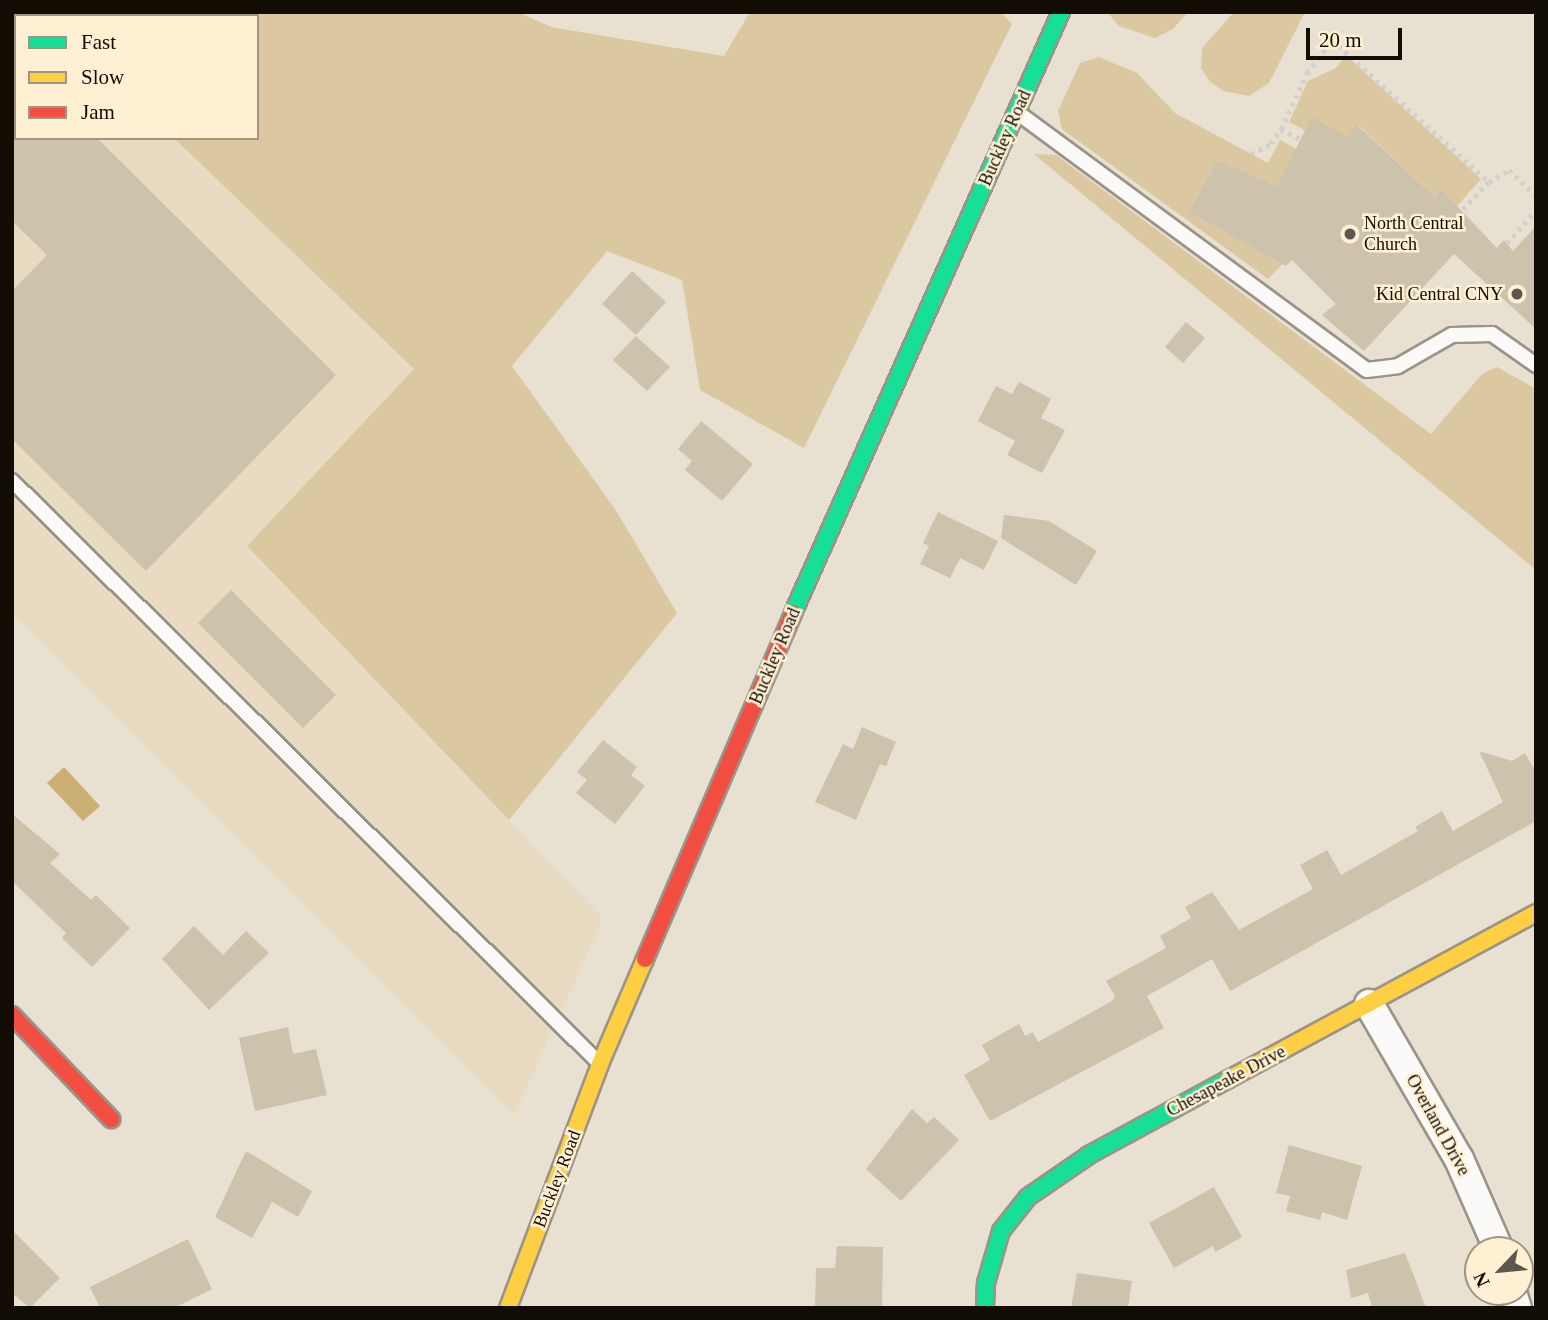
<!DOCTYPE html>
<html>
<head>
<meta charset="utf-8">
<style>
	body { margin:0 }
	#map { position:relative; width:1548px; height:1320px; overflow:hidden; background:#e8e0d1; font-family:Georgia,serif }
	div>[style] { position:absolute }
	.built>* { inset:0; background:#e9dbc1 }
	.green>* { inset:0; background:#dbc8a1 }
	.water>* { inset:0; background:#ccaf73 }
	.building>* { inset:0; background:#cdc2ac }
	.path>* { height:4.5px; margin-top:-2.25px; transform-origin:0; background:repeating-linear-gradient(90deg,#d2d0cb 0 3.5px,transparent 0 8.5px) }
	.roads { filter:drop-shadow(2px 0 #9a9488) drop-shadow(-2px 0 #9a9488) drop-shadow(0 2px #9a9488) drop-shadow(0 -2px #9a9488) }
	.lane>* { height:14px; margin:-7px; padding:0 7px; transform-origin:7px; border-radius:7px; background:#fcfaf8 }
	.street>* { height:28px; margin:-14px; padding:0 14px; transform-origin:14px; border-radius:14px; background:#fcfaf8 }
	.fast>* { height:16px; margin:-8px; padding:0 8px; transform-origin:8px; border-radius:8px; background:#16e098 }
	.slow>* { height:16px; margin:-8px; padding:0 8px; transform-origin:8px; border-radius:8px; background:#ffcf43 }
	.jam>* { height:16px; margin:-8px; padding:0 8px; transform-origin:8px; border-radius:8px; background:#f24e42 }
	.dots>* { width:19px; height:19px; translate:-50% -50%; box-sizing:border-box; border:4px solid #fff0d4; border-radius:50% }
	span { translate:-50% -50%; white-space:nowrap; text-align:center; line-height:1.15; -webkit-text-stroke:5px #fff0d4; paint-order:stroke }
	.street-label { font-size:18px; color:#110c04 }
	.poi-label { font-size:18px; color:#110c04 }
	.left { translate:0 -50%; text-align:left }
	.right { translate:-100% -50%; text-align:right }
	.frame { position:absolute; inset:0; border:14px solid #110c04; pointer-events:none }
	.legend { position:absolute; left:14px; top:14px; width:245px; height:126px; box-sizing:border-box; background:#fff0d4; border:2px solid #a09581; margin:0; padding:9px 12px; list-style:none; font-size:21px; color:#110c04 }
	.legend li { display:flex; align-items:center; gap:14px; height:35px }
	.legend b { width:35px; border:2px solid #a09581 }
	.north { position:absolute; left:1464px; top:1236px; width:70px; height:70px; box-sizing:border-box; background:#fff0d4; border:2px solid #a09581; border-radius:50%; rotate:244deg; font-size:19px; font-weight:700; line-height:28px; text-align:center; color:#110c04 }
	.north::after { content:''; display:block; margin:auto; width:24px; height:32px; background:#5c564c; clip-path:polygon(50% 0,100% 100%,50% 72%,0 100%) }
	.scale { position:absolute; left:1306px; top:28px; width:96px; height:32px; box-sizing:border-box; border:4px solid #110c04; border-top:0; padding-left:9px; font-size:21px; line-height:24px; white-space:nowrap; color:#110c04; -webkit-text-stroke:5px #fff0d4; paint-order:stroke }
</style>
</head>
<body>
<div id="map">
	<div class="built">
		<i style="clip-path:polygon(12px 12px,46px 16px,16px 16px,16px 138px,174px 138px,414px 369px,247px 547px,603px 919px,514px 1115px,12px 613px)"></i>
	</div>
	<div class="green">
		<i style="clip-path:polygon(43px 12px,518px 12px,551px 27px,724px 56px,750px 12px,1001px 12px,1012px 24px,804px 448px,700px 390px,682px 280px,607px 251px,512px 366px,615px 509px,677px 613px,509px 820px,247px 546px,414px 369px,174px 138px,257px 138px,257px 16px)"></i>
		<i style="clip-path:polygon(1107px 12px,1188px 12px,1173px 29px,1155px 38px,1119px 26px)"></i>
		<i style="clip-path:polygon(1234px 12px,1305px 12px,1269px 83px,1249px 96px,1224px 91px,1210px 82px,1201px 68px,1202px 48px)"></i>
		<i style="clip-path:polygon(1346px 55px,1481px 179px,1457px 206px,1441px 190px,1435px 197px,1358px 125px,1347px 137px,1306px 131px,1289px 122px,1308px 81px,1336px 68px)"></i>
		<i style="clip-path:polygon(1099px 57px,1137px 73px,1175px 113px,1268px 163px,1280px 140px,1296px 149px,1282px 188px,1217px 160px,1189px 212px,1283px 264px,1268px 279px,1062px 129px,1058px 111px,1080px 63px)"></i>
		<i style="clip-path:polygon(1034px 154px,1056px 155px,1431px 434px,1482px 374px,1497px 367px,1536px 389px,1536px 570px)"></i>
	</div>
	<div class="water">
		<i style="clip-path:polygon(64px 767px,100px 806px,83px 821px,47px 783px)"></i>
	</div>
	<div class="building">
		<i style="clip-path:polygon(1312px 117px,1347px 137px,1357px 125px,1435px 197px,1441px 189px,1497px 248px,1504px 240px,1513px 251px,1536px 226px,1536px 329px,1454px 254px,1364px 351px,1322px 315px,1336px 304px,1292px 260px,1286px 266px,1189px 212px,1217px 160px,1277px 186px)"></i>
		<i style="clip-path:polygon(12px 138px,97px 138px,336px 375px,146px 571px,12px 439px,12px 291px,47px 255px,12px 221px)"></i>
		<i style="clip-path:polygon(632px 271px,666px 302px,636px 335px,602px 304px)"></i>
		<i style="clip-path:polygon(1186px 322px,1205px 338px,1183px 363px,1165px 347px)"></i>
		<i style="clip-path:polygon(636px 336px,670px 367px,647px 391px,613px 360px)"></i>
		<i style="clip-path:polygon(1019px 382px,1051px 399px,1041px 418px,1065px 430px,1042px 473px,1007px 455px,1015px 441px,978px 421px,996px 386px,1012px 394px)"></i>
		<i style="clip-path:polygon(701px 421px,753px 464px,722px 501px,685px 470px,692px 461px,678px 449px)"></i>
		<i style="clip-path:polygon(938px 512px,998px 541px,984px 570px,960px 558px,950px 578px,920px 564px,929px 546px,923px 543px)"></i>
		<i style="clip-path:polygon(1004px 515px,1049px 521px,1097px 551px,1076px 585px,1001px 538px)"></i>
		<i style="clip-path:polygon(231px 590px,336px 695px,303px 728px,198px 623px)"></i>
		<i style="clip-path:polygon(862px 727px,896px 742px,886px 766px,880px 764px,856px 820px,815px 802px,843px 744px,853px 749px)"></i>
		<i style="clip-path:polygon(603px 740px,637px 767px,631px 775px,645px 786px,615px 824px,576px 793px,587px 780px,577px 772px)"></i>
		<i style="clip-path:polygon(1479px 751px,1512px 761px,1525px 753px,1536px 772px,1536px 821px,1230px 991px,1212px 959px,1147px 996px,1164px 1028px,990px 1121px,964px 1075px,990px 1060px,982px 1045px,1019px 1024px,1025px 1036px,1033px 1032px,1038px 1042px,1112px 1001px,1115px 996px,1106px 981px,1166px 948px,1160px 936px,1191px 918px,1185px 907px,1212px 892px,1239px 930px,1313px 889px,1300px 865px,1327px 850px,1341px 875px,1418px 831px,1415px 827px,1442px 811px,1453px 831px,1503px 802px)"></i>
		<i style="clip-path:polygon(12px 814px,60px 854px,50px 863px,91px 900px,96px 895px,130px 928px,92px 967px,62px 938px,66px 933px,12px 881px)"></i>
		<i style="clip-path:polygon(194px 926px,223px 955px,246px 931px,269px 953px,209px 1010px,162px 959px)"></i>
		<i style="clip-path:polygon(288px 1027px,293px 1054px,316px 1049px,327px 1095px,255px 1111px,239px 1038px)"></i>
		<i style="clip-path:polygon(912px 1109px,927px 1123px,934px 1117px,959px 1140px,901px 1201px,866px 1169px)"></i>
		<i style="clip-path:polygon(1289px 1145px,1362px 1166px,1347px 1220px,1322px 1212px,1320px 1220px,1286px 1211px,1290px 1196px,1276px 1193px)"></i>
		<i style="clip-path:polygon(246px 1151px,312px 1191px,298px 1217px,272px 1202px,252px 1238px,215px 1217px)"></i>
		<i style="clip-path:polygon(1214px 1187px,1242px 1237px,1215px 1252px,1213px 1246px,1174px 1268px,1149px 1223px)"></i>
		<i style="clip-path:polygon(12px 1230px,60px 1278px,30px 1308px,12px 1293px)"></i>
		<i style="clip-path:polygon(188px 1239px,212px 1289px,174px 1308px,100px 1308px,90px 1287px)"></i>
		<i style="clip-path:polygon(837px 1246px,883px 1247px,882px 1308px,815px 1308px,816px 1268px,835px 1268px)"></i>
		<i style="clip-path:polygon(1405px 1253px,1426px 1308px,1372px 1308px,1368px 1293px,1351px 1298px,1346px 1270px)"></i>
		<i style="clip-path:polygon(1077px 1273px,1132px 1281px,1128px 1308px,1071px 1308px)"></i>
	</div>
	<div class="path">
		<i style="left:1281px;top:129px;width:62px;rotate:-65.1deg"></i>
		<i style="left:1307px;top:73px;width:41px;rotate:-52.9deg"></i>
		<i style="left:1332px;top:40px;width:212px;rotate:42.1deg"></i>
		<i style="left:1489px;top:182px;width:40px;rotate:133deg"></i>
		<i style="left:1251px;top:154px;width:22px;rotate:-27deg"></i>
		<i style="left:1271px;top:144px;width:18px;rotate:-56deg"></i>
		<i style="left:1281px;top:129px;width:22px;rotate:27deg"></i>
		<i style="left:1489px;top:182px;width:23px;rotate:-31deg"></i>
		<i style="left:1509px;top:170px;width:37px;rotate:43deg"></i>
		<i style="left:1507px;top:243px;width:44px;rotate:-48.7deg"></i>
	</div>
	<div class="roads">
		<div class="lane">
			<i style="left:1018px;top:113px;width:433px;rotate:36.4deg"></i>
			<i style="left:1367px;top:370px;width:31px;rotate:-7deg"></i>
			<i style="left:1398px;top:366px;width:62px;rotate:-29.9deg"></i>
			<i style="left:1452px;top:335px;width:40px;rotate:-1.4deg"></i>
			<i style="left:1492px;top:334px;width:54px;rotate:35.2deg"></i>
			<i style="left:12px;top:481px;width:824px;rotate:44.75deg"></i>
		</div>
		<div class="street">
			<i style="left:1369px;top:1004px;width:179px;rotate:59.9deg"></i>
			<i style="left:1459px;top:1159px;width:99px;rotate:66.3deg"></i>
			<i style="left:1512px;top:1292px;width:17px;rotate:73deg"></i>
		</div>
		<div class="fast">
			<i style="left:793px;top:613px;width:658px;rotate:-65.97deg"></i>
			<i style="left:985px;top:1308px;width:25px;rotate:-88deg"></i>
			<i style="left:986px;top:1283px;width:54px;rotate:-73.9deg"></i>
			<i style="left:1001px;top:1231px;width:43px;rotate:-51.5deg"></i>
			<i style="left:1028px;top:1197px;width:74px;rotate:-34.5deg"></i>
			<i style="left:1089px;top:1155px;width:159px;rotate:-28.5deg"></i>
		</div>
		<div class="slow">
			<i style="left:1229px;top:1079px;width:349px;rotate:-28.4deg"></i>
			<i style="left:508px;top:1308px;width:261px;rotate:-69.3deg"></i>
			<i style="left:600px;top:1064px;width:114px;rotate:-66.8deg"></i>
		</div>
		<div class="jam">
			<i style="left:645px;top:959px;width:376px;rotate:-66.8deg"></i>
			<i style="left:12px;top:1015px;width:144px;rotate:46.4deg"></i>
		</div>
	</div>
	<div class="dots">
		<i style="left:1350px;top:234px;background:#5c564c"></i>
		<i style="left:1517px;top:294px;background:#5c564c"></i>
	</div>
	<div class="street-label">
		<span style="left:1005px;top:138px;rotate:-66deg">Buckley Road</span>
		<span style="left:775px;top:656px;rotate:-67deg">Buckley Road</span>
		<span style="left:1226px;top:1081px;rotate:-28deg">Chesapeake Drive</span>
		<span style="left:1438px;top:1125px;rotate:61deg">Overland Drive</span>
		<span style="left:557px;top:1179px;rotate:-69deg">Buckley Road</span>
	</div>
	<div class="poi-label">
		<span class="left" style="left:1364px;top:234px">North Central<br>Church</span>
		<span class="right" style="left:1503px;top:294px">Kid Central CNY</span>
	</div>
	<div class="frame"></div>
	<ul class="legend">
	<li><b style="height:9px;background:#16e098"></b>Fast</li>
	<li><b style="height:9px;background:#ffcf43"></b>Slow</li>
	<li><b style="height:9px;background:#f24e42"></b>Jam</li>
	</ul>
	<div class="north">N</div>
	<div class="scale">20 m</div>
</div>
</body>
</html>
